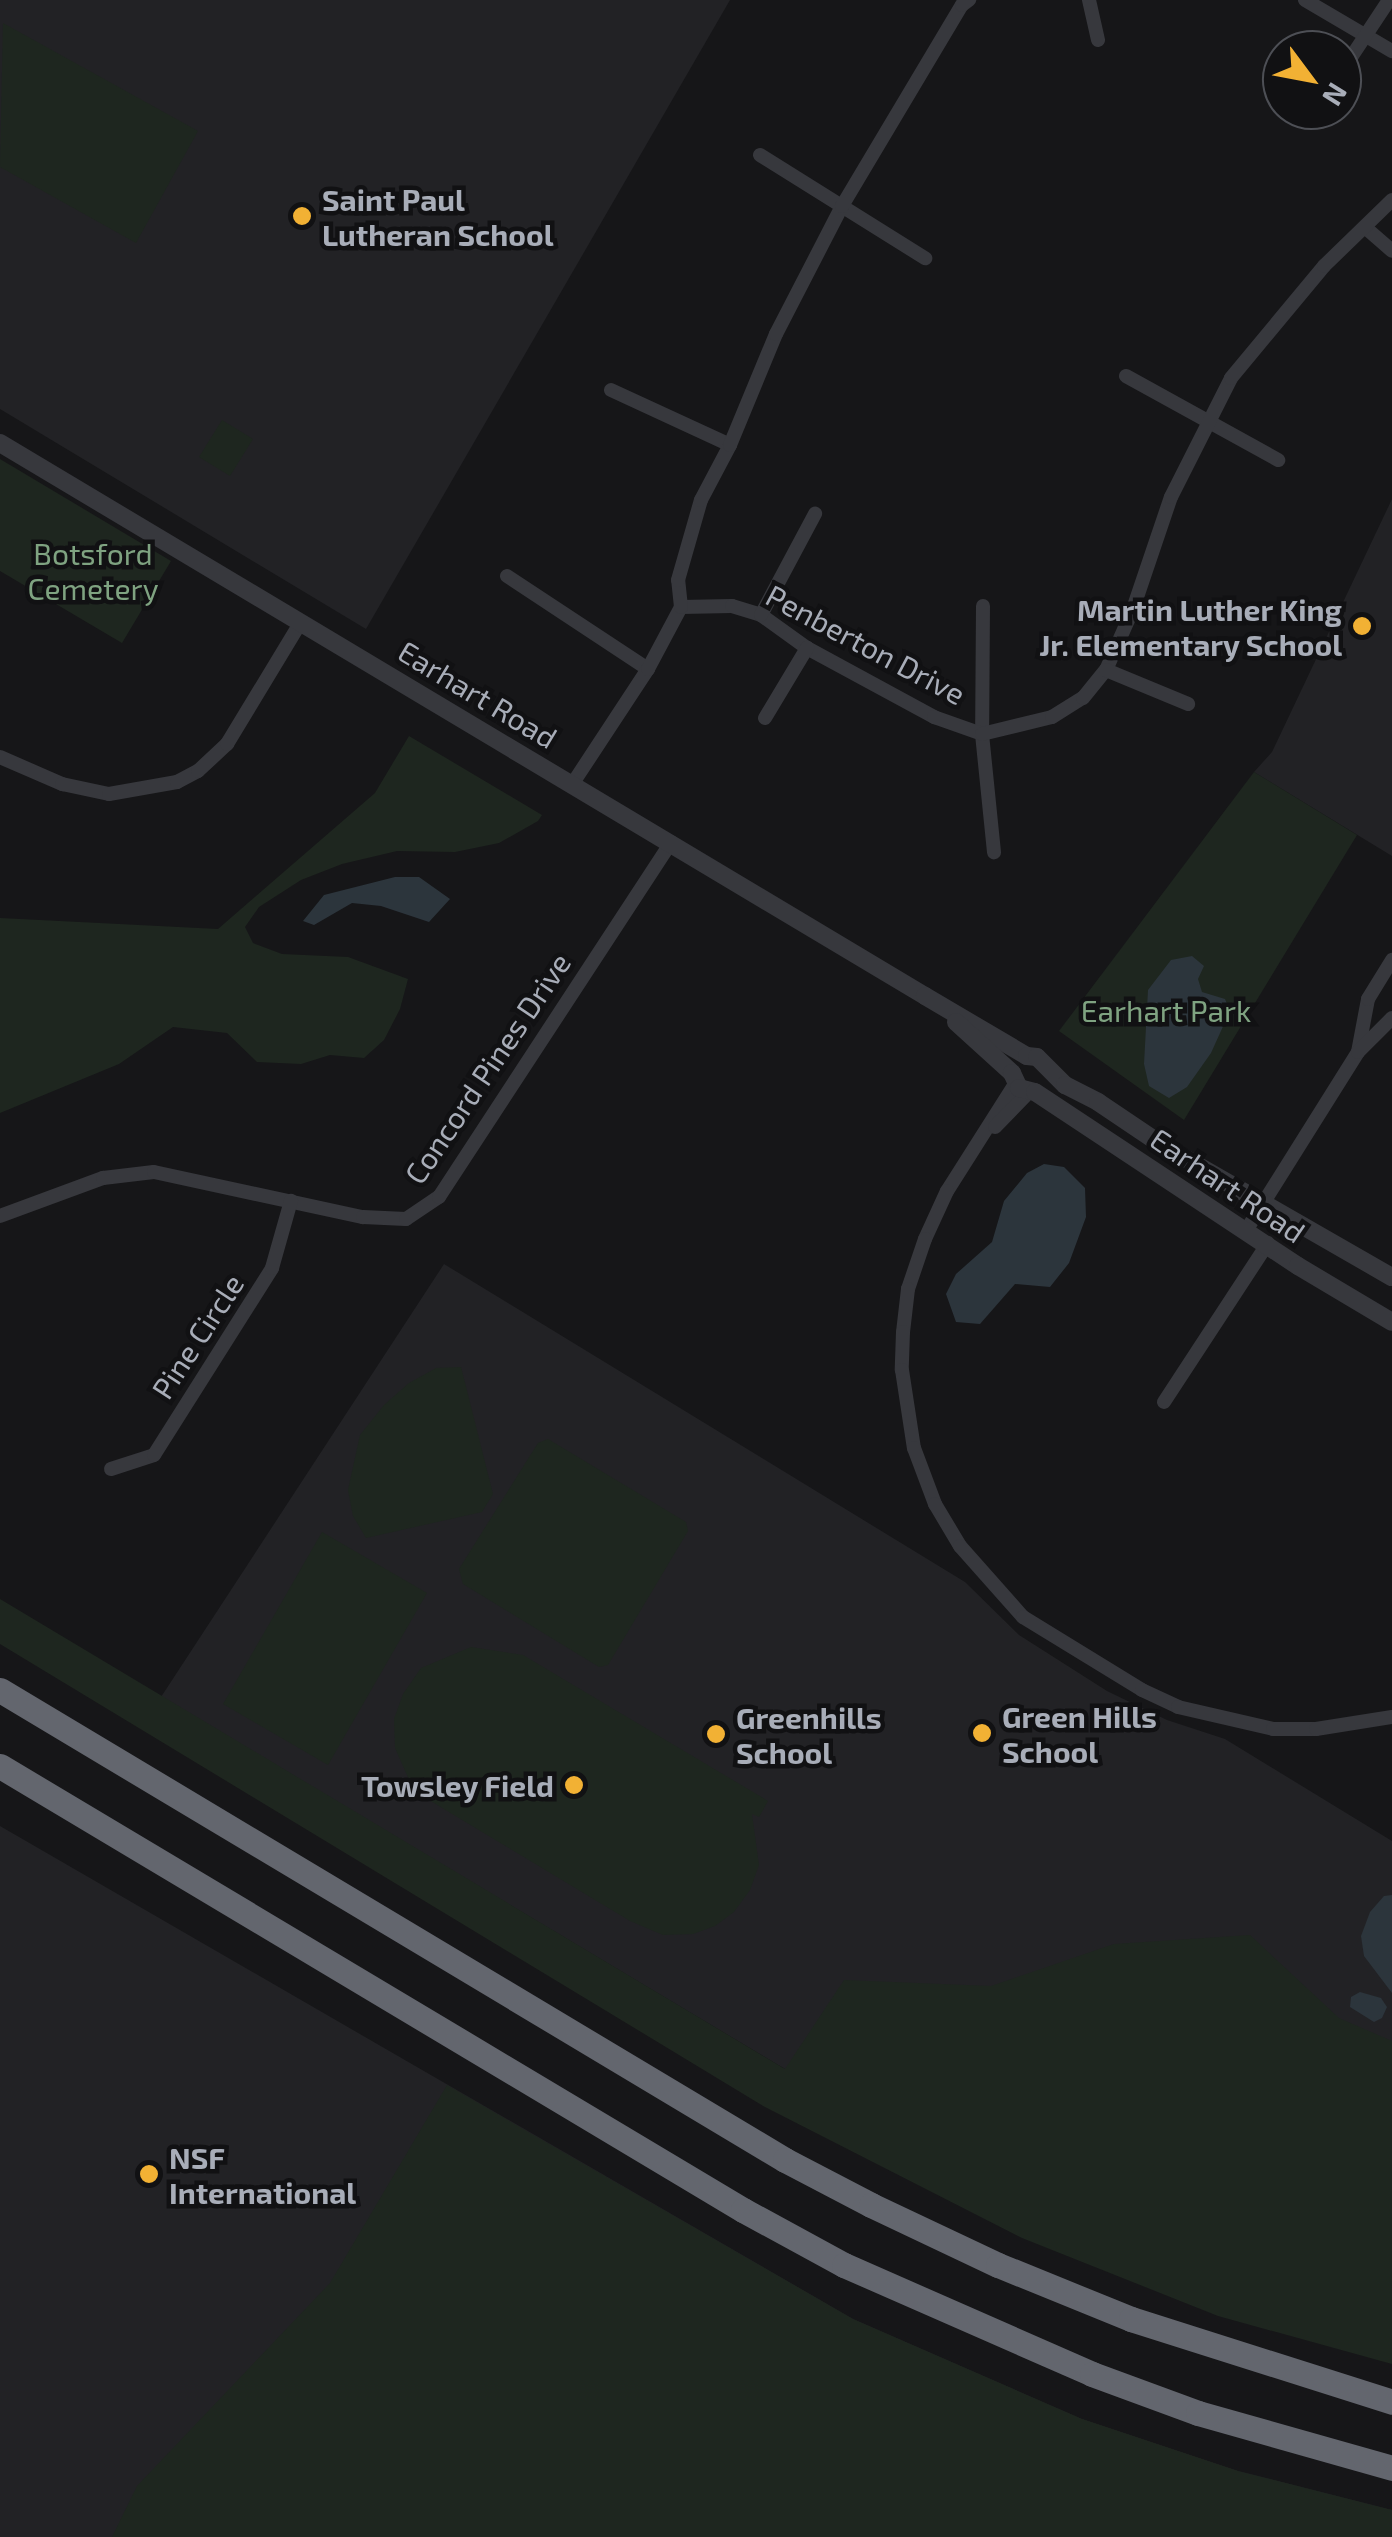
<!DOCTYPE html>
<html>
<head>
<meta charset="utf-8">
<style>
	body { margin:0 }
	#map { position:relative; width:1392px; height:2537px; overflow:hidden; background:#161618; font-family:"Exo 2",sans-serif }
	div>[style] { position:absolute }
	.built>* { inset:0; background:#222225 }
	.green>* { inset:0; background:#1e261f }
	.water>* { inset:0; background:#2c353c }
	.minor>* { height:14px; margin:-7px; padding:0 7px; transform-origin:7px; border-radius:7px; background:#37383d }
	.tertiary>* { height:18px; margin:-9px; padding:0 9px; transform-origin:9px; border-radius:9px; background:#37383d }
	.motorway>* { height:25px; margin:-12.5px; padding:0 12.5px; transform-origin:12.5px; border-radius:12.5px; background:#63666e }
	.dots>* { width:28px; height:28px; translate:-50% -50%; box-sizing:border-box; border:5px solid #111113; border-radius:50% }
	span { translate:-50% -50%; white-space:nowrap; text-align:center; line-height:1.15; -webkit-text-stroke:9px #111113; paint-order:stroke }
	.poi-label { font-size:30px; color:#a8adb8; font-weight:700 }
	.left { translate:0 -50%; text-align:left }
	.right { translate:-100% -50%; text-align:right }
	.park-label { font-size:30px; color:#7fa381 }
	.street-label { font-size:30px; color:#a8adb8 }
	.north { position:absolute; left:1262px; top:30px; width:100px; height:100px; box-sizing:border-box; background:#111113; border:2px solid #4d4f55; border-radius:50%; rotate:122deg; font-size:28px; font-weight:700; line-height:40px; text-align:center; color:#a8adb8 }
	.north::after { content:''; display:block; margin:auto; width:35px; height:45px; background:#f2b134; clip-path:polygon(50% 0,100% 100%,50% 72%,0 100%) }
</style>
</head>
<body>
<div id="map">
	<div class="built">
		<i style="clip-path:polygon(0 0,730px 0,366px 629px,0 409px)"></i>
		<i style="clip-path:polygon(1392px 499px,1392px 856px,1254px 772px,1272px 752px)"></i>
		<i style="clip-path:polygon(444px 1264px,965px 1582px,1019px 1635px,1107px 1691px,1167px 1720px,1225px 1739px,1392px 1841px,1392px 2213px,785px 2069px,161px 1697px)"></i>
		<i style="clip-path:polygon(0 1826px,853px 2319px,1082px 2419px,1238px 2471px,1392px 2510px,1392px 2537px,0 2537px)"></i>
	</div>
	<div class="green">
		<i style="clip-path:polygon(3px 23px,198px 131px,136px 243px,0 167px)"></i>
		<i style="clip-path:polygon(222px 420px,253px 439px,230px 476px,199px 457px)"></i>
		<i style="clip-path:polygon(0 459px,171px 561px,122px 643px,0 571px)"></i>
		<i style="clip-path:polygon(409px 736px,542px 815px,538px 821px,499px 843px,455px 852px,397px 851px,342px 864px,301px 880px,259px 907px,245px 927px,253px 943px,282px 954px,348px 957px,408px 979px,400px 1009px,384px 1040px,364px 1058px,330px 1055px,301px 1064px,257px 1062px,227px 1033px,173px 1027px,119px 1064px,0 1113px,0 918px,218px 929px,375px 793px)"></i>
		<i style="clip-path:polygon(1254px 772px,1357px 835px,1184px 1120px,1059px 1031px)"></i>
		<i style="clip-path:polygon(461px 1367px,493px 1494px,482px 1512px,366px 1538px,353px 1516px,348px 1490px,360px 1435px,384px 1405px,409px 1383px,436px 1368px)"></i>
		<i style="clip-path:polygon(548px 1439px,686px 1522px,688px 1531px,608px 1665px,599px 1667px,463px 1584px,459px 1569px,538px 1443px)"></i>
		<i style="clip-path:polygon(322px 1532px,427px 1593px,328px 1765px,223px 1704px)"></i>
		<i style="clip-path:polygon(0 1599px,785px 2069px,844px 1980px,991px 1986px,1114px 1944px,1250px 1935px,1339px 2018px,1392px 2041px,1392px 2364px,1218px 2316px,1022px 2238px,765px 2107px,0 1644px)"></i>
		<i style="clip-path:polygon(471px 1647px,523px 1655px,768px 1801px,759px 1817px,752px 1814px,759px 1865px,750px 1890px,734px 1912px,715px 1926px,693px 1934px,663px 1935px,630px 1921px,414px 1791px,395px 1748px,394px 1719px,403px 1694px,421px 1668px)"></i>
		<i style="clip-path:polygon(447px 2085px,853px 2319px,1082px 2419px,1238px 2471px,1392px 2510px,1392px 2537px,112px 2537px,137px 2486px,330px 2283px)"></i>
	</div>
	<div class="water">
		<i style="clip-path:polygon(395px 877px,419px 877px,450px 899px,429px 922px,381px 906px,352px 903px,314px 925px,303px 921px,324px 895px)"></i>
		<i style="clip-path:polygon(1192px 956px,1204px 966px,1198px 979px,1202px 992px,1225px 999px,1230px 1011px,1211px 1053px,1187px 1087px,1169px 1098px,1149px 1086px,1144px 1064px,1148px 990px,1171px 960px)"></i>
		<i style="clip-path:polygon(1044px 1164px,1064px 1167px,1085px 1188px,1086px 1217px,1069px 1263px,1050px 1287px,1015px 1284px,980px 1324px,956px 1322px,946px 1294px,956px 1274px,992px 1242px,1004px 1201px,1027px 1173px)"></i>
		<i style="clip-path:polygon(1392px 1895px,1392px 1993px,1364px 1956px,1361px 1936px,1370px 1912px,1384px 1896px)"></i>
		<i style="clip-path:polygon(1360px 1992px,1381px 1998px,1387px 2007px,1382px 2018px,1374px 2022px,1350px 2007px,1351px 1997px)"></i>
	</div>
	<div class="minor">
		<i style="left:1089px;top:0;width:41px;rotate:77.3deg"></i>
		<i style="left:1305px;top:0;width:101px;rotate:30.4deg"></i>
		<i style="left:1342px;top:71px;width:85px;rotate:-56.5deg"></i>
		<i style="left:1310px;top:119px;width:11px;rotate:-52deg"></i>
		<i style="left:760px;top:155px;width:195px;rotate:32deg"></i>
		<i style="left:1367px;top:229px;width:33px;rotate:41deg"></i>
		<i style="left:1126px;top:376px;width:174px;rotate:28.9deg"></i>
		<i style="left:611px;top:390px;width:131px;rotate:24.8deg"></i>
		<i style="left:507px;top:576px;width:169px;rotate:33.4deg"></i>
		<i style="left:983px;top:606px;width:128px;rotate:90.4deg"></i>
		<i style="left:982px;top:734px;width:119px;rotate:84.2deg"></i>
		<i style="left:681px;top:607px;width:51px;rotate:-1.1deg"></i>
		<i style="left:732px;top:606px;width:30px;rotate:17deg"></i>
		<i style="left:761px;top:615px;width:57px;rotate:35.7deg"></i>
		<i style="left:807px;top:648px;width:145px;rotate:28.5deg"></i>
		<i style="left:934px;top:717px;width:51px;rotate:19.5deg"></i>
		<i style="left:982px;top:734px;width:72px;rotate:-13.7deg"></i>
		<i style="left:1052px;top:717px;width:36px;rotate:-32deg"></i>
		<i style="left:1083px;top:698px;width:36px;rotate:-51deg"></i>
		<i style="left:1106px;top:670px;width:67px;rotate:-66.1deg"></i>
		<i style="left:1133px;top:609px;width:118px;rotate:-71.3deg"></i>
		<i style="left:1171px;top:497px;width:133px;rotate:-63.2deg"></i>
		<i style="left:1231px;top:378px;width:146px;rotate:-50.3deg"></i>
		<i style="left:1324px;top:266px;width:95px;rotate:-44.1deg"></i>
		<i style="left:761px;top:615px;width:115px;rotate:-61.9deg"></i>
		<i style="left:1106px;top:670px;width:89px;rotate:22.5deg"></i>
		<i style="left:765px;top:718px;width:82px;rotate:-59deg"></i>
		<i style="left:0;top:757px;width:68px;rotate:23.5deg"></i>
		<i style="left:62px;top:784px;width:48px;rotate:12deg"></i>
		<i style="left:109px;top:794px;width:69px;rotate:-10deg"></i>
		<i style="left:177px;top:782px;width:24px;rotate:-28deg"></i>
		<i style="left:198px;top:771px;width:40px;rotate:-43deg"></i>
		<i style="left:227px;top:744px;width:143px;rotate:-58.8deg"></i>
		<i style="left:573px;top:783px;width:136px;rotate:-56.7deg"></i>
		<i style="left:648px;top:669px;width:70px;rotate:-62deg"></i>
		<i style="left:681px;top:607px;width:27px;rotate:-96deg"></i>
		<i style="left:678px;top:580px;width:83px;rotate:-74deg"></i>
		<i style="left:701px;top:500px;width:62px;rotate:-62.2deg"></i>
		<i style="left:730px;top:445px;width:120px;rotate:-67.5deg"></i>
		<i style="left:776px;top:334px;width:144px;rotate:-62.7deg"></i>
		<i style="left:842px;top:206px;width:234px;rotate:-59.2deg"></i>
		<i style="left:962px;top:5px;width:9px;rotate:-36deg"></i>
		<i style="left:1358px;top:1052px;width:54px;rotate:-79.3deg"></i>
		<i style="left:1368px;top:999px;width:46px;rotate:-58.4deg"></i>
		<i style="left:1015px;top:1084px;width:127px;rotate:122.4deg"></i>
		<i style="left:947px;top:1191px;width:53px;rotate:114.6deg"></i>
		<i style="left:925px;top:1239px;width:53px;rotate:108.8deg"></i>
		<i style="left:908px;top:1289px;width:43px;rotate:96.6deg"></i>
		<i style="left:903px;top:1332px;width:38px;rotate:92deg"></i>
		<i style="left:902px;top:1370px;width:79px;rotate:81.3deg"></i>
		<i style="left:914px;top:1448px;width:60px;rotate:69.4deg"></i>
		<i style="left:935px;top:1504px;width:49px;rotate:59.2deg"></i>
		<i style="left:960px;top:1546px;width:95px;rotate:48.4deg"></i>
		<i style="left:1023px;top:1617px;width:140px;rotate:31.5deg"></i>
		<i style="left:1142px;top:1690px;width:40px;rotate:25deg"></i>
		<i style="left:1178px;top:1707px;width:98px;rotate:13deg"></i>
		<i style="left:1273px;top:1729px;width:43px"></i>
		<i style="left:1316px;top:1729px;width:77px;rotate:-9deg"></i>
		<i style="left:995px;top:1127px;width:49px;rotate:-45.8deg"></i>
		<i style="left:0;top:1216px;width:110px;rotate:-20.3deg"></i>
		<i style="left:103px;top:1178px;width:51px;rotate:-6.7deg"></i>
		<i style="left:154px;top:1172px;width:214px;rotate:12.2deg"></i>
		<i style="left:363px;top:1217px;width:43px;rotate:2.7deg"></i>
		<i style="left:406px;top:1219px;width:40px;rotate:-34deg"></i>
		<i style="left:439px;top:1197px;width:424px;rotate:-56.8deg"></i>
		<i style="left:1247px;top:1229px;width:209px;rotate:-57.9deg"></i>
		<i style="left:1358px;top:1052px;width:48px;rotate:-45deg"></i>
		<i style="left:1164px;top:1402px;width:190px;rotate:-56.8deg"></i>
		<i style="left:111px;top:1469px;width:45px;rotate:-18deg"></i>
		<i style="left:154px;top:1455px;width:221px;rotate:-57.7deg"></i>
		<i style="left:272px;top:1268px;width:70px;rotate:-74.2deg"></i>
	</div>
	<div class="tertiary">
		<i style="left:0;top:443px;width:1078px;rotate:30.87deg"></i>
		<i style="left:925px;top:996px;width:118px;rotate:30.5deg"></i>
		<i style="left:1027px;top:1056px;width:10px;rotate:6deg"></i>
		<i style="left:1037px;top:1057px;width:40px;rotate:45deg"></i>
		<i style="left:1065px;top:1085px;width:37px;rotate:27deg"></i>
		<i style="left:1098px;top:1102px;width:77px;rotate:33.9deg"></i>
		<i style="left:1162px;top:1145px;width:265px;rotate:29.9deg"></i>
		<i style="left:956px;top:1022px;width:76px;rotate:42.3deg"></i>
		<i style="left:1012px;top:1073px;width:17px;rotate:65deg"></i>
		<i style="left:1019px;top:1088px;width:16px;rotate:14deg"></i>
		<i style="left:1035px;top:1092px;width:315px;rotate:33.5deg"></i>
		<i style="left:1298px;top:1266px;width:109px;rotate:30.8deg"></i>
	</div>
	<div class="motorway">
		<i style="left:0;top:1690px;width:915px;rotate:30.91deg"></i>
		<i style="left:785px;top:2160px;width:97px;rotate:27.6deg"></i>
		<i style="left:871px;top:2205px;width:140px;rotate:25.3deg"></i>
		<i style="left:998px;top:2265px;width:144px;rotate:22.1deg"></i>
		<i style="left:1131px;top:2319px;width:274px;rotate:17.6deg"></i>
		<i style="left:0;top:1766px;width:866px;rotate:30.86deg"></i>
		<i style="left:743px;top:2210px;width:115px;rotate:28.6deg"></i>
		<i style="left:844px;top:2265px;width:271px;rotate:23.7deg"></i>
		<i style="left:1092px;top:2374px;width:113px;rotate:20.2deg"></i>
		<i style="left:1198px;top:2413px;width:202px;rotate:15.8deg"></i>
	</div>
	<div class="dots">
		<i style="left:302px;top:216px;background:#f2b134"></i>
		<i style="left:1362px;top:626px;background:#f2b134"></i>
		<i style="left:982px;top:1733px;background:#f2b134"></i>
		<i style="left:716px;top:1734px;background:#f2b134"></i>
		<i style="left:574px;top:1785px;background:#f2b134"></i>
		<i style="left:149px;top:2174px;background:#f2b134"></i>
	</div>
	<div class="poi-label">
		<span class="left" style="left:322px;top:216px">Saint Paul<br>Lutheran School</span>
		<span class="right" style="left:1342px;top:626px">Martin Luther King<br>Jr. Elementary School</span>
		<span class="left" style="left:1002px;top:1733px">Green Hills<br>School</span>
		<span class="left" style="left:736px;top:1734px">Greenhills<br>School</span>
		<span class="right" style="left:554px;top:1785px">Towsley Field</span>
		<span class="left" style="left:169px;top:2174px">NSF<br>International</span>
	</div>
	<div class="park-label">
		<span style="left:93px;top:570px">Botsford<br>Cemetery</span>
		<span style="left:1166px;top:1010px">Earhart Park</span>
	</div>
	<div class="street-label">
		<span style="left:866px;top:644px;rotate:28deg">Penberton Drive</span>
		<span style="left:478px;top:694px;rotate:31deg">Earhart Road</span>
		<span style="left:487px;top:1068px;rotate:-56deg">Concord Pines Drive</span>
		<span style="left:1228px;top:1185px;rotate:34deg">Earhart Road</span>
		<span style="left:197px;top:1336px;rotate:-57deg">Pine Circle</span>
	</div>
	<div class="north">N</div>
</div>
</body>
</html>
